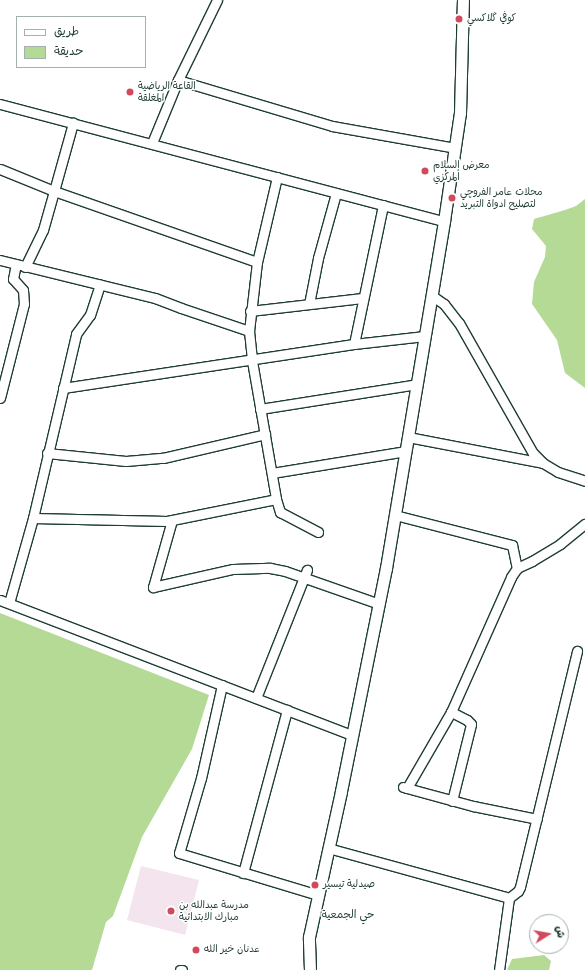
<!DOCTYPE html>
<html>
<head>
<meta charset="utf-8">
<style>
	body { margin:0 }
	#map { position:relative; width:585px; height:970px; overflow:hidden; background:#fff; font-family:"Balsamiq Sans","Playpen Sans Arabic",sans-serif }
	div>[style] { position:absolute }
	.built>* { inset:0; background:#f3e4ee }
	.green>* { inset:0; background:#b5da95 }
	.roads { filter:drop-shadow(1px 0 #1f3d34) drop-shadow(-1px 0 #1f3d34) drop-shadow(0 1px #1f3d34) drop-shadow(0 -1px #1f3d34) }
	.minor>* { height:9px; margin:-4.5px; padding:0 4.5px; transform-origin:4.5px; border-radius:4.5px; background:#fff }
	.tertiary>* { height:11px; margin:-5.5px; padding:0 5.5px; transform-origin:5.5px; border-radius:5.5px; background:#fff }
	.dots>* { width:11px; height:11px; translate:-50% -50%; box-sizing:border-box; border:2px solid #fff; border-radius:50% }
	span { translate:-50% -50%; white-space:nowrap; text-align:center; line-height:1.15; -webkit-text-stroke:3px #fff; paint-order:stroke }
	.poi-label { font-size:10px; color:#1f3d34 }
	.left { translate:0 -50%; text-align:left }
	.neighbourhood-label { font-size:11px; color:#1f3d34 }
	.legend { position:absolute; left:16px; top:16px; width:130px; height:52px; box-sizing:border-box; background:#fff; border:1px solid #a5b1ae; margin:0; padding:5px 7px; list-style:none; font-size:12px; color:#1f3d34 }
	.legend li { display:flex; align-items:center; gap:8px; height:20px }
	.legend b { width:20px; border:1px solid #a5b1ae }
	.north { position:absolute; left:529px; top:914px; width:40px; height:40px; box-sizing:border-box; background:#fff; border:1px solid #a5b1ae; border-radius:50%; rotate:79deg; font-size:11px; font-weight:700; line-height:16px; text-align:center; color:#1f3d34 }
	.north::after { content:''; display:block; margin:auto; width:14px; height:18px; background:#d1495b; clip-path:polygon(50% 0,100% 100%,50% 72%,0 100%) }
</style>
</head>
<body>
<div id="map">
	<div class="built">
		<i style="clip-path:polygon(141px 866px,199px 880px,185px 935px,127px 920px)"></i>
	</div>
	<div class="green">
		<i style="clip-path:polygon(585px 199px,585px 388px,565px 373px,557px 340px,532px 304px,534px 282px,545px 257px,546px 246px,532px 229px,534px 219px,565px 210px,576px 206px)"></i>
		<i style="clip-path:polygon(0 613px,209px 695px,192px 749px,142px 837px,113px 916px,106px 922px,92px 970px,0 970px)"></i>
		<i style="clip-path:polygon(544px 955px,551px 961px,549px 970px,507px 970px,512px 959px)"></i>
	</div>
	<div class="roads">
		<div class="minor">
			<i style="left:178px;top:80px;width:161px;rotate:16.6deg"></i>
			<i style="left:332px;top:126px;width:125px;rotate:10.1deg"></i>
			<i style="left:0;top:104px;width:459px;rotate:14.8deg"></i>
			<i style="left:152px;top:143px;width:68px;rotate:-67.6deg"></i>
			<i style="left:178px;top:80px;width:89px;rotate:-64deg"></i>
			<i style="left:0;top:169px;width:58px;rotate:22.2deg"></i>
			<i style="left:54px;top:191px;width:71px;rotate:-74.4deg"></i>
			<i style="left:277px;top:177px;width:87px;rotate:103.2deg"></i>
			<i style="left:257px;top:262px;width:69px;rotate:96.6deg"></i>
			<i style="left:249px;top:331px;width:30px;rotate:84deg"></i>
			<i style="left:252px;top:361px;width:140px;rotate:80.1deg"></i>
			<i style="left:276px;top:499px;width:14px;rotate:73deg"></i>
			<i style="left:280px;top:512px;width:43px;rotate:27.8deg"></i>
			<i style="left:0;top:260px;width:160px;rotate:13.8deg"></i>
			<i style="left:155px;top:298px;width:28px;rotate:21deg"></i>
			<i style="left:181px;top:308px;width:72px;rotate:18.7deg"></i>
			<i style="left:25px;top:267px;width:41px;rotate:-64.1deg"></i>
			<i style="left:43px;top:230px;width:41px;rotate:-74.2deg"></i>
			<i style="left:54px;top:191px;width:215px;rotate:19.3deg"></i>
			<i style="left:431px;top:295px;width:16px;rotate:35deg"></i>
			<i style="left:444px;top:304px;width:24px;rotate:52deg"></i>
			<i style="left:459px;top:323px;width:150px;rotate:60.4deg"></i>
			<i style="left:533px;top:453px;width:14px;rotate:45deg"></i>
			<i style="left:543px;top:463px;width:17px;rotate:31deg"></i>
			<i style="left:558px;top:472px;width:28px;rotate:18deg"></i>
			<i style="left:309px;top:304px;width:47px;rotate:-78.9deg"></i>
			<i style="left:318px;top:258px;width:67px;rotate:-74.5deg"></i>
			<i style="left:250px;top:311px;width:113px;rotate:-6.6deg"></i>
			<i style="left:354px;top:344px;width:142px;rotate:-78.2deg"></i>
			<i style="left:63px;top:388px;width:294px;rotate:-8.6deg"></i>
			<i style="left:354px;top:344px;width:71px;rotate:-6.4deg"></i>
			<i style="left:0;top:398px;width:97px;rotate:-75.7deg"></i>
			<i style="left:24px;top:304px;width:14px;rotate:-94deg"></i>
			<i style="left:23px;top:290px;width:15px;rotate:-132deg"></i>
			<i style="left:13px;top:279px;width:15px;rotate:-79deg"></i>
			<i style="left:260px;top:409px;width:159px;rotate:-9deg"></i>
			<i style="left:408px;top:437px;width:137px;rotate:10.9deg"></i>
			<i style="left:47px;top:453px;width:79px;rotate:5.8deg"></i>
			<i style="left:126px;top:461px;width:37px;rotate:-5deg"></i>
			<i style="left:163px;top:458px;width:105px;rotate:-13.2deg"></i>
			<i style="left:272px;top:473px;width:136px;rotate:-9.3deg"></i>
			<i style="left:395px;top:515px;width:121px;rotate:14.4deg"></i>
			<i style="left:512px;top:545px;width:24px;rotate:78deg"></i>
			<i style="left:33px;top:518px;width:134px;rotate:1.3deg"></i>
			<i style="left:167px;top:521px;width:111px;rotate:-11.4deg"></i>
			<i style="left:172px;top:520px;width:70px;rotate:105.8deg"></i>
			<i style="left:153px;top:587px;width:82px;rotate:-12.7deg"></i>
			<i style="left:233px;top:569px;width:37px;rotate:-2deg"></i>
			<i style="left:270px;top:568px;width:15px;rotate:11deg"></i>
			<i style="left:285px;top:571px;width:100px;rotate:19.3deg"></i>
			<i style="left:0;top:600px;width:377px;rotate:21deg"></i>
			<i style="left:9px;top:603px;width:88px;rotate:-74.2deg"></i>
			<i style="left:33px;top:518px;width:189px;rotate:-76.8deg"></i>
			<i style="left:76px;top:334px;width:24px;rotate:-54deg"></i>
			<i style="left:90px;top:315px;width:32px;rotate:-72deg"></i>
			<i style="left:222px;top:685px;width:95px;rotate:102.7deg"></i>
			<i style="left:201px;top:778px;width:78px;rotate:106.3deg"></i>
			<i style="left:179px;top:853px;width:145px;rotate:16.8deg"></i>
			<i style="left:256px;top:698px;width:138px;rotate:-68.3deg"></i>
			<i style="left:403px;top:787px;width:73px;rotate:15.2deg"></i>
			<i style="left:473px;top:806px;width:65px;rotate:11.5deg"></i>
			<i style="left:407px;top:788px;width:88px;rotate:-59.9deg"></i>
			<i style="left:452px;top:801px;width:79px;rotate:-76.1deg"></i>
			<i style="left:471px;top:724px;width:6px;rotate:-135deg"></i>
			<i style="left:467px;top:720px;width:18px;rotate:-153deg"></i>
			<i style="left:451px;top:712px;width:148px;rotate:-66deg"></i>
			<i style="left:511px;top:577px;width:11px;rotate:-56deg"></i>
			<i style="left:517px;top:568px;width:17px;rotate:-25deg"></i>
			<i style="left:532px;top:561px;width:33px;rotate:-31deg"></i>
			<i style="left:560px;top:544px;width:32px;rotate:-39deg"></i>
			<i style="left:328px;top:848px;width:188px;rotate:15.4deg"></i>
			<i style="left:509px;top:898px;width:73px;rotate:97.9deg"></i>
			<i style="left:243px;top:873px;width:169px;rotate:-74.9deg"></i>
			<i style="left:509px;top:898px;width:11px;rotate:-38deg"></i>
			<i style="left:518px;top:891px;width:4px;rotate:-63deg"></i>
			<i style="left:520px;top:887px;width:243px;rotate:-76.4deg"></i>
			<i style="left:180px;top:970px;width:2px"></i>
		</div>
		<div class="tertiary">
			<i style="left:310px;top:970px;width:33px;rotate:-92deg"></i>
			<i style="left:309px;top:937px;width:149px;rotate:-77.6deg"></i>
			<i style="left:341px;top:791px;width:227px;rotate:-78.6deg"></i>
			<i style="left:386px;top:568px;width:352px;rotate:-80.5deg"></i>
			<i style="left:444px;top:221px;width:109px;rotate:-81.6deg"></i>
			<i style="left:460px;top:113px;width:113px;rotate:-88.5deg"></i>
		</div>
	</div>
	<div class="dots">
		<i style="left:459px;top:19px;background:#d1495b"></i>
		<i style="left:130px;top:92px;background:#d1495b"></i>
		<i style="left:425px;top:171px;background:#d1495b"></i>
		<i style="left:452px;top:198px;background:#d1495b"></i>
		<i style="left:315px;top:885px;background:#d1495b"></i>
		<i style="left:171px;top:911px;background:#d1495b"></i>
		<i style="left:196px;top:950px;background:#d1495b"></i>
	</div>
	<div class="poi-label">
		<span class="left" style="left:467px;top:19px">كوفي گلاكسي</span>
		<span class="left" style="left:138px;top:92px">القاعة الرياضية<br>المغلقة</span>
		<span class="left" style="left:433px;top:171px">معرض السلام<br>المركزي</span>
		<span class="left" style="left:460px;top:198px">محلات عامر الفروچي<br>لتصليح ادواة التبريد</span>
		<span class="left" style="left:323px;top:885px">صيدلية تيسير</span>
		<span class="left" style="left:179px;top:911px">مدرسة عبدالله بن<br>مبارك الابتدائية</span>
		<span class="left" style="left:204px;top:950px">عدنان خير الله</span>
	</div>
	<div class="neighbourhood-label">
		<span style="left:348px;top:915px">حي الجمعية</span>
	</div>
	<ul class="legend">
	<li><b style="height:5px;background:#fff"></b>طريق</li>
	<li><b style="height:11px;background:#b5da95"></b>حديقة</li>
	</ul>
	<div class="north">ش</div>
</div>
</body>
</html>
